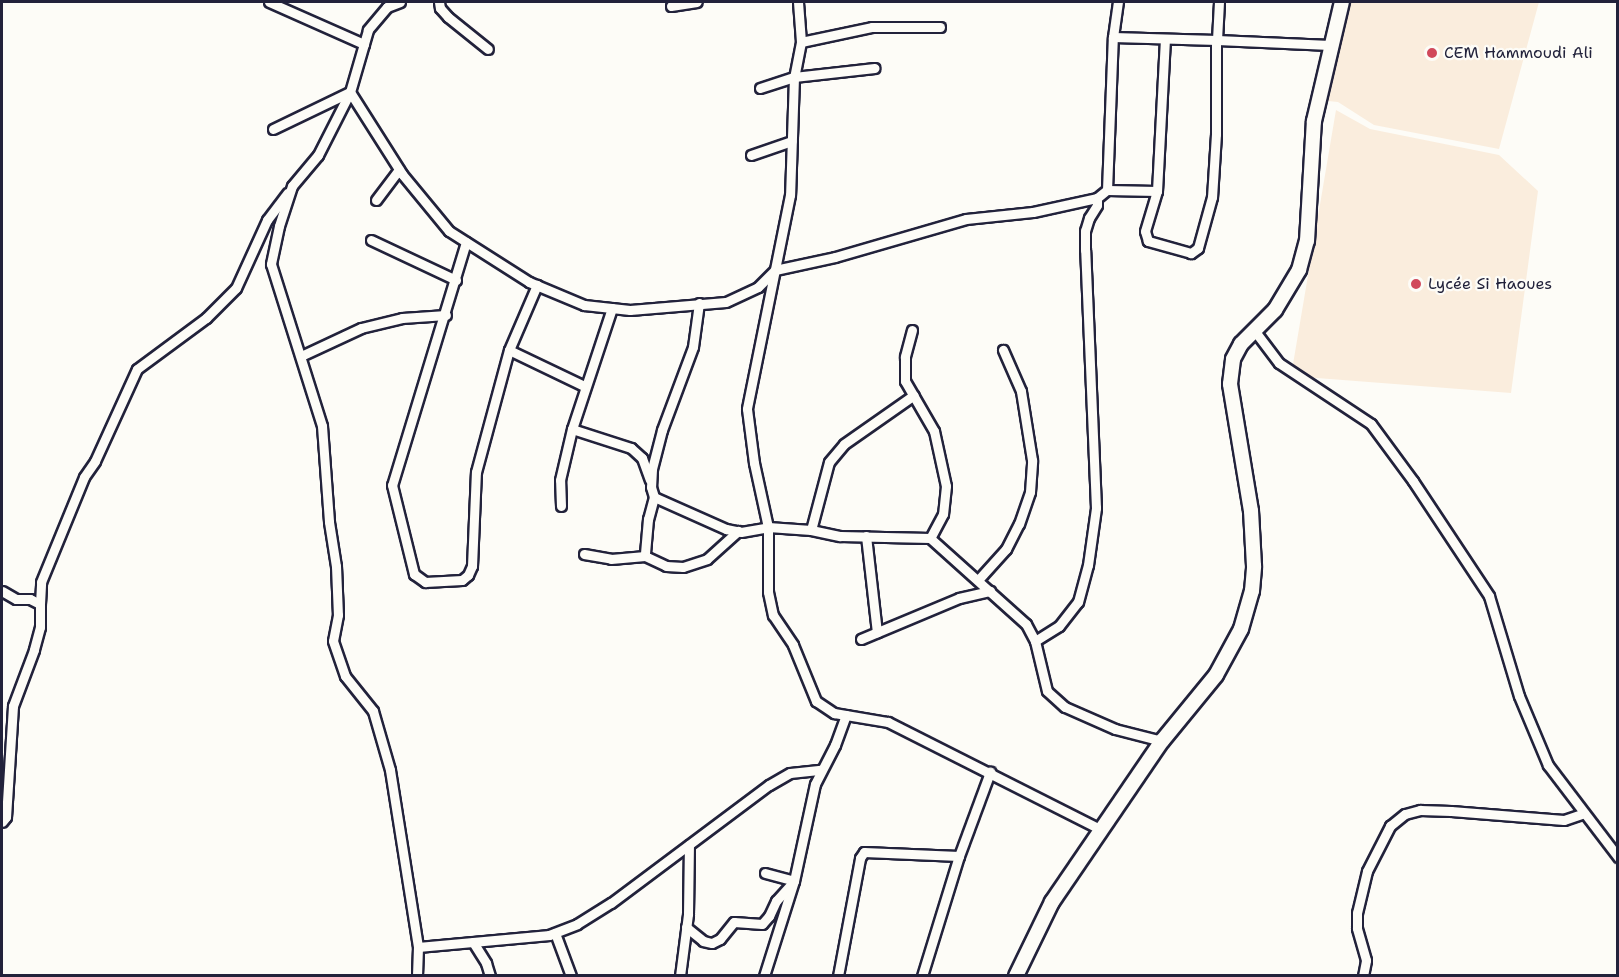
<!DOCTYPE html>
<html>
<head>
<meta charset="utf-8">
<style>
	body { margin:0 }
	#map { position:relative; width:1619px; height:977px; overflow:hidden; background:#fdfcf7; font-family:"Shantell Sans",sans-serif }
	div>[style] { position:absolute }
	.built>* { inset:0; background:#faeddd }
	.roads { filter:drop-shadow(2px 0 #22223b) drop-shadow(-2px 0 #22223b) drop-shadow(0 2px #22223b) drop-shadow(0 -2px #22223b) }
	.minor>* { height:9px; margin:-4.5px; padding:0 4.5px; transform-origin:4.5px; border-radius:4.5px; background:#fdfcf7 }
	.secondary>* { height:14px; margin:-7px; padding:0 7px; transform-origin:7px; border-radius:7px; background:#fdfcf7 }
	.dots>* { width:16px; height:16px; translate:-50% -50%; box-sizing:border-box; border:3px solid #fdfcf7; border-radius:50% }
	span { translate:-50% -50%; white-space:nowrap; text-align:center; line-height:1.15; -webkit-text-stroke:4.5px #fdfcf7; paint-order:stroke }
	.poi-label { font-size:16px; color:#22223b }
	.left { translate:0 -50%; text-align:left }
	.frame { position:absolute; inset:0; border:3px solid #22223b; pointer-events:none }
</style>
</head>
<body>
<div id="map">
	<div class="built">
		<i style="clip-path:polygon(1349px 2px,1539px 2px,1499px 149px,1374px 125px,1338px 102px,1328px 101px)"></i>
		<i style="clip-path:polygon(1336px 110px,1370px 129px,1499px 155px,1538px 191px,1511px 393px,1291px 376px)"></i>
	</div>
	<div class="roads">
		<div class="minor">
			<i style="left:269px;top:2px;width:104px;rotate:23.9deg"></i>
			<i style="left:400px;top:2px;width:14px;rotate:159deg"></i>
			<i style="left:387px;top:7px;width:30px;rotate:130deg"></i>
			<i style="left:368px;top:30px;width:65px;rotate:106.2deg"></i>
			<i style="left:350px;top:92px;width:71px;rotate:116.9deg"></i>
			<i style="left:318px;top:155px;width:40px;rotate:130deg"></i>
			<i style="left:292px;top:186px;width:42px;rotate:108deg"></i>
			<i style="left:279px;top:226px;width:39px;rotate:102deg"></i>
			<i style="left:271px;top:264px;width:170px;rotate:72.5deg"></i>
			<i style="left:322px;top:426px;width:96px;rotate:85.8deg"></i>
			<i style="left:329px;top:522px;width:45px;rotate:81deg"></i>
			<i style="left:336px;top:566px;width:49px;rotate:87.7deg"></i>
			<i style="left:338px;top:615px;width:26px;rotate:101deg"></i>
			<i style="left:333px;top:641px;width:37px;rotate:71deg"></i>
			<i style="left:345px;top:676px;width:45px;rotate:51.3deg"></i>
			<i style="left:373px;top:711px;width:61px;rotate:73.9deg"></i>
			<i style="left:390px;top:770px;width:179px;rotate:81deg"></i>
			<i style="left:418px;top:947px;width:29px;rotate:92deg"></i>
			<i style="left:439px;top:2px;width:6px;rotate:81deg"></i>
			<i style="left:440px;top:8px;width:12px;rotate:48deg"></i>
			<i style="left:448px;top:17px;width:51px;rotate:38.7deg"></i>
			<i style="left:798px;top:2px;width:40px;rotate:85.7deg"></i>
			<i style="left:801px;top:42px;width:36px;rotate:101deg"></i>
			<i style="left:794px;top:77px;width:118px;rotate:91.9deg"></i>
			<i style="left:790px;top:195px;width:218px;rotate:101.4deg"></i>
			<i style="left:747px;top:409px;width:54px;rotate:82.6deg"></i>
			<i style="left:754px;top:463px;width:66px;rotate:77.7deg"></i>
			<i style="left:768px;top:527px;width:65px;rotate:90deg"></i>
			<i style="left:768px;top:592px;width:24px;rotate:78deg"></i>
			<i style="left:773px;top:615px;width:36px;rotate:56deg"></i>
			<i style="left:793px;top:645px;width:61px;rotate:67.7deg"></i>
			<i style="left:816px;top:701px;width:22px;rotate:34deg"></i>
			<i style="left:834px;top:713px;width:55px;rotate:9.5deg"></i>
			<i style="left:888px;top:722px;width:240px;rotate:26.8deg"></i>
			<i style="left:671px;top:6px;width:26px;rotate:-9deg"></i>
			<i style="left:1113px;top:37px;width:35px;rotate:-82deg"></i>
			<i style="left:1216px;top:40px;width:94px;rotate:90deg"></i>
			<i style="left:1216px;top:134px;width:63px;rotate:93.6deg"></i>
			<i style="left:1212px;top:197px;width:53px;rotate:105.4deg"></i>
			<i style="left:1198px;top:248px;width:9px;rotate:144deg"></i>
			<i style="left:1191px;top:253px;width:45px;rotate:-164.4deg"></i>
			<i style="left:1148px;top:241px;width:10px;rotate:-107deg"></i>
			<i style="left:1145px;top:231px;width:42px;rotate:-73.3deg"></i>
			<i style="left:1157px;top:191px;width:50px;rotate:-178.9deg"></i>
			<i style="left:1107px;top:190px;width:153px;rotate:-87.8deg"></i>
			<i style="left:1113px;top:37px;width:104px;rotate:1.7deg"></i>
			<i style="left:1217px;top:40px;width:113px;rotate:2.5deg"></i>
			<i style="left:1217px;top:40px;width:38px;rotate:-87deg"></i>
			<i style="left:801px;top:42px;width:73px;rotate:-11.9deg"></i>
			<i style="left:872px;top:27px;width:68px"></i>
			<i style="left:760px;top:88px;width:36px;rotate:-18deg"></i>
			<i style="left:794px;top:77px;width:81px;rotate:-6.4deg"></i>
			<i style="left:273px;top:129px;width:85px;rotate:-25.7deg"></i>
			<i style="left:350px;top:92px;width:97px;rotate:57.6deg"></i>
			<i style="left:402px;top:174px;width:74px;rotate:50.5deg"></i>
			<i style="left:449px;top:231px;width:95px;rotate:32.5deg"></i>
			<i style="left:529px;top:282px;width:60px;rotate:22.7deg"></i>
			<i style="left:584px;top:305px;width:46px;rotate:6.2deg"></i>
			<i style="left:630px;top:310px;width:96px;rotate:-4.8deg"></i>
			<i style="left:726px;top:302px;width:35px;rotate:-25deg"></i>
			<i style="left:758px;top:287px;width:24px;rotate:-45deg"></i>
			<i style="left:775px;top:270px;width:61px;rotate:-12.2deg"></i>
			<i style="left:835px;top:257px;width:136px;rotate:-16.2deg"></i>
			<i style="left:966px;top:219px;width:67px;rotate:-6deg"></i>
			<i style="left:1033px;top:212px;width:66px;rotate:-12.3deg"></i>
			<i style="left:1097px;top:198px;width:13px;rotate:-39deg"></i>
			<i style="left:751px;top:155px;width:43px;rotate:-18.9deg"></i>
			<i style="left:1157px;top:191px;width:152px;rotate:-87deg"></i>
			<i style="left:376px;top:200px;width:38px;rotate:-53deg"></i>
			<i style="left:371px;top:240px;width:94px;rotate:25.2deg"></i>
			<i style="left:466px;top:242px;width:254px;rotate:106.9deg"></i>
			<i style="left:392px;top:485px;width:92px;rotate:76.1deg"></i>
			<i style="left:414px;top:574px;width:14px;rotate:36deg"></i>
			<i style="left:425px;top:582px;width:37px;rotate:-3deg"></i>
			<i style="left:462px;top:580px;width:8px;rotate:-40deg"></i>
			<i style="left:468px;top:575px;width:10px;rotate:-66deg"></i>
			<i style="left:472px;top:566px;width:94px;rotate:-87.6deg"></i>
			<i style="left:476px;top:472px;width:126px;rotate:-74.9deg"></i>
			<i style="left:509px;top:350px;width:71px;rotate:-66.7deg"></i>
			<i style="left:699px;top:303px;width:44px;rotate:97.8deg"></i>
			<i style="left:693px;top:347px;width:89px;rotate:110.5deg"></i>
			<i style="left:662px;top:430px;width:40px;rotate:104.4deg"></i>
			<i style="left:652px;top:469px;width:18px;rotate:93deg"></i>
			<i style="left:651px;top:487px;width:10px;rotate:73deg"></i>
			<i style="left:654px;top:497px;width:79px;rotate:24deg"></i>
			<i style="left:726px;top:529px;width:15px;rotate:11deg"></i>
			<i style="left:741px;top:532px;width:27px;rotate:-10deg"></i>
			<i style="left:768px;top:527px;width:43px;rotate:4deg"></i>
			<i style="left:811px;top:530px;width:30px;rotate:12deg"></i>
			<i style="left:840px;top:536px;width:90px;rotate:1.3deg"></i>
			<i style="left:930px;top:538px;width:129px;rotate:41.9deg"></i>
			<i style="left:1026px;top:624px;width:19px;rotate:62deg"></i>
			<i style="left:1035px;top:641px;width:51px;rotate:76.5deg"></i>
			<i style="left:1047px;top:691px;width:24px;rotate:42deg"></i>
			<i style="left:1065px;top:707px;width:55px;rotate:23.7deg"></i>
			<i style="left:1115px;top:729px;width:49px;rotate:14.3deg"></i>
			<i style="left:612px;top:308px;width:127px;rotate:108.3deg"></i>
			<i style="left:572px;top:429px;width:62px;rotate:17.9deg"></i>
			<i style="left:631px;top:448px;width:15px;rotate:42deg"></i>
			<i style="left:642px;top:458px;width:23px;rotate:70deg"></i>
			<i style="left:912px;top:330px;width:28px;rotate:105deg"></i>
			<i style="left:905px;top:357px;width:24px;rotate:90deg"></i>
			<i style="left:905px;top:381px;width:58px;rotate:59.9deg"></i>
			<i style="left:934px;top:431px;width:56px;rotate:77.7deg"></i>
			<i style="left:946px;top:486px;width:28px;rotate:96deg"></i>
			<i style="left:943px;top:514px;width:27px;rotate:118deg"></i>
			<i style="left:1254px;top:330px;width:41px;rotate:52.9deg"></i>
			<i style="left:1279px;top:363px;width:110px;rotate:33.5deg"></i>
			<i style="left:1371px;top:424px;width:71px;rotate:53.6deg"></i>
			<i style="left:1413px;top:481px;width:138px;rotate:56.5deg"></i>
			<i style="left:1489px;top:596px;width:104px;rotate:73.3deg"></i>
			<i style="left:1519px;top:696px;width:75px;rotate:67.2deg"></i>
			<i style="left:1548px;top:765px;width:116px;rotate:52.7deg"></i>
			<i style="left:509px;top:350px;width:83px;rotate:25.6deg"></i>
			<i style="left:301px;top:356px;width:66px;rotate:-25deg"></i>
			<i style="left:361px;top:328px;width:42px;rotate:-13.7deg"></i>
			<i style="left:402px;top:318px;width:44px;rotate:-3.9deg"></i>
			<i style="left:654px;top:497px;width:23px;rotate:105deg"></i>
			<i style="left:648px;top:519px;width:37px;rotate:95deg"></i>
			<i style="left:645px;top:556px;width:23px;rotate:25deg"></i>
			<i style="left:666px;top:566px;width:17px;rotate:3deg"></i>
			<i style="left:683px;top:567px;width:25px;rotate:-18deg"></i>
			<i style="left:707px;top:559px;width:42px;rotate:-42.1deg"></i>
			<i style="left:561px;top:506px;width:26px;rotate:-92deg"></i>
			<i style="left:560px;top:480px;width:52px;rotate:-76.8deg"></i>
			<i style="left:811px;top:530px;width:70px;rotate:-75.2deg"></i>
			<i style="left:829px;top:462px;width:23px;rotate:-50deg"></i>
			<i style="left:844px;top:444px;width:85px;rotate:-35deg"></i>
			<i style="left:866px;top:536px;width:97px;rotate:83.5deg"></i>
			<i style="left:584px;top:554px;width:27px;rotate:10deg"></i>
			<i style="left:611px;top:559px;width:34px;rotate:-5deg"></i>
			<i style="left:978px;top:580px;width:42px;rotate:-47.9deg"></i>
			<i style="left:1006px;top:549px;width:28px;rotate:-63deg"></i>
			<i style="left:1019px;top:524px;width:34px;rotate:-71deg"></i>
			<i style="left:1030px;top:492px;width:32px;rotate:-86deg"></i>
			<i style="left:1032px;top:460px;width:70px;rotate:-99.1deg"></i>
			<i style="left:1021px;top:391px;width:45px;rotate:-113.7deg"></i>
			<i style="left:2px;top:591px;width:16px;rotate:30deg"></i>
			<i style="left:16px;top:599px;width:14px"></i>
			<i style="left:30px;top:599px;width:11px;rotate:27deg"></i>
			<i style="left:40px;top:604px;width:23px;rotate:90deg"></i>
			<i style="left:40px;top:627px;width:24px;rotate:105deg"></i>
			<i style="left:34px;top:650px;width:60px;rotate:110.6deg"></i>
			<i style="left:13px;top:706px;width:111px;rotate:93.6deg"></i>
			<i style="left:6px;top:817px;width:6px;rotate:129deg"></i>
			<i style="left:40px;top:604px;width:22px;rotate:-87deg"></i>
			<i style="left:41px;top:582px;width:113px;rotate:-67.7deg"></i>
			<i style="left:84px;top:477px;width:19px;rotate:-55deg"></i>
			<i style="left:95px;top:461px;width:101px;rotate:-65.5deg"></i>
			<i style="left:137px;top:369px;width:86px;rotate:-36.5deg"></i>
			<i style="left:206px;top:318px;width:42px;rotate:-45deg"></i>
			<i style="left:236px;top:288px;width:75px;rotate:-65.5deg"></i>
			<i style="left:267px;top:220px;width:34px;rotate:-53deg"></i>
			<i style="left:861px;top:639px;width:106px;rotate:-22.7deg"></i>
			<i style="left:959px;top:598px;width:32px;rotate:-13deg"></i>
			<i style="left:1035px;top:641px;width:28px;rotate:-32deg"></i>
			<i style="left:1059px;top:626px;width:31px;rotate:-52deg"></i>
			<i style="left:1078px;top:602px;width:38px;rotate:-75deg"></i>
			<i style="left:1088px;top:565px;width:58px;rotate:-82deg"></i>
			<i style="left:1096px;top:508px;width:258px;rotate:-92.4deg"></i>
			<i style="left:1085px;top:250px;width:19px;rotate:-90deg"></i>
			<i style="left:1085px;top:231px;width:14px;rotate:-73deg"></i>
			<i style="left:1089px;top:218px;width:15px;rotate:-58deg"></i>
			<i style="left:1097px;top:205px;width:7px;rotate:-90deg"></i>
			<i style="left:765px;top:873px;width:30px;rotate:15deg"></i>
			<i style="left:686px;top:927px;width:22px;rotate:39deg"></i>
			<i style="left:703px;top:941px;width:9px;rotate:13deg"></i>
			<i style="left:712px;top:943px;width:9px;rotate:-27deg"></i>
			<i style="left:720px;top:939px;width:22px;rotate:-51deg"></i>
			<i style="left:734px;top:922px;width:28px;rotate:4deg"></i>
			<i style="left:762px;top:924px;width:11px;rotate:-49deg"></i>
			<i style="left:769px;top:916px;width:17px;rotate:-65deg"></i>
			<i style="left:776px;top:901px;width:24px;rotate:-48deg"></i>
			<i style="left:555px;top:933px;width:46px;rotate:69.6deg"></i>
			<i style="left:473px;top:942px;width:25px;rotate:58deg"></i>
			<i style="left:486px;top:963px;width:14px;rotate:73deg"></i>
			<i style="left:418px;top:947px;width:132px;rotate:-5.2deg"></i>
			<i style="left:549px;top:935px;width:30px;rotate:-21deg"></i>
			<i style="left:577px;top:924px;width:40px;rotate:-32deg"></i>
			<i style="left:611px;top:903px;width:197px;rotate:-36.8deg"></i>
			<i style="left:769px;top:785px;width:24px;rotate:-30deg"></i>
			<i style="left:790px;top:773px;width:31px;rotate:-6deg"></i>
			<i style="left:680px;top:976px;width:63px;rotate:-82.6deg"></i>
			<i style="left:688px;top:914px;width:69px;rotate:-89.2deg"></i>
			<i style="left:764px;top:976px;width:100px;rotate:-72.5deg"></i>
			<i style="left:794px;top:881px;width:99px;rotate:-77.8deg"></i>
			<i style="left:815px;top:784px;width:44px;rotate:-62.9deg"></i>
			<i style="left:835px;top:745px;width:32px;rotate:-70deg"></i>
			<i style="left:838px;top:976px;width:120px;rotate:-79.4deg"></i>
			<i style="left:860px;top:858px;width:7px;rotate:-56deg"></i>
			<i style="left:864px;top:852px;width:95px;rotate:2.4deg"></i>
			<i style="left:922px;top:976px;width:126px;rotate:-72.9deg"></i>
			<i style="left:959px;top:856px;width:90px;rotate:-69.7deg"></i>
			<i style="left:1363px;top:976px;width:16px;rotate:-79deg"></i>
			<i style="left:1366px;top:960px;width:33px;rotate:-106deg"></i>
			<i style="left:1357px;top:928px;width:15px;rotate:-90deg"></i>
			<i style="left:1357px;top:913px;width:43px;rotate:-76.6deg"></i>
			<i style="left:1367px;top:871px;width:51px;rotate:-62.9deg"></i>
			<i style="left:1390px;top:826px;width:19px;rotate:-39deg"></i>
			<i style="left:1405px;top:814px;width:16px;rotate:-15deg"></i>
			<i style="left:1420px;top:810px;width:31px;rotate:2deg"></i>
			<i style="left:1451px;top:811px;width:113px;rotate:4.6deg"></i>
			<i style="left:1564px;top:820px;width:21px;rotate:-19deg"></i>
		</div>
		<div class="secondary">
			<i style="left:1016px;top:976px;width:82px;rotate:-64.1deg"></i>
			<i style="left:1052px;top:902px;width:195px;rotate:-55.7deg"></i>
			<i style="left:1162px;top:741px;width:85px;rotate:-50.7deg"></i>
			<i style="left:1216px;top:675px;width:52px;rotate:-61.5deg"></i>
			<i style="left:1241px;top:629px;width:40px;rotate:-74deg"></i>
			<i style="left:1252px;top:591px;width:25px;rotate:-85deg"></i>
			<i style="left:1254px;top:566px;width:55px;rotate:-93.1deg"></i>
			<i style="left:1251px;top:511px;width:129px;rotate:-99.4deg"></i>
			<i style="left:1230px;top:384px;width:25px;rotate:-83deg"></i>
			<i style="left:1233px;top:359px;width:17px;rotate:-62deg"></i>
			<i style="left:1241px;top:344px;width:48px;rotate:-45deg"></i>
			<i style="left:1275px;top:310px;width:47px;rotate:-59deg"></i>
			<i style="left:1299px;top:270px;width:30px;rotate:-75deg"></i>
			<i style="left:1307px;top:241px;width:120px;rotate:-86.7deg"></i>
			<i style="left:1314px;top:121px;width:122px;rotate:-76.8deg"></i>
		</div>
	</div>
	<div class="dots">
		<i style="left:1432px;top:53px;background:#d1495b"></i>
		<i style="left:1416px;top:284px;background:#d1495b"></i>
	</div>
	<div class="poi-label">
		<span class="left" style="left:1444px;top:53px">CEM Hammoudi Ali</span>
		<span class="left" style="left:1428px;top:284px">Lycée Si Haoues</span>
	</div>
	<div class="frame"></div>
</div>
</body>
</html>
